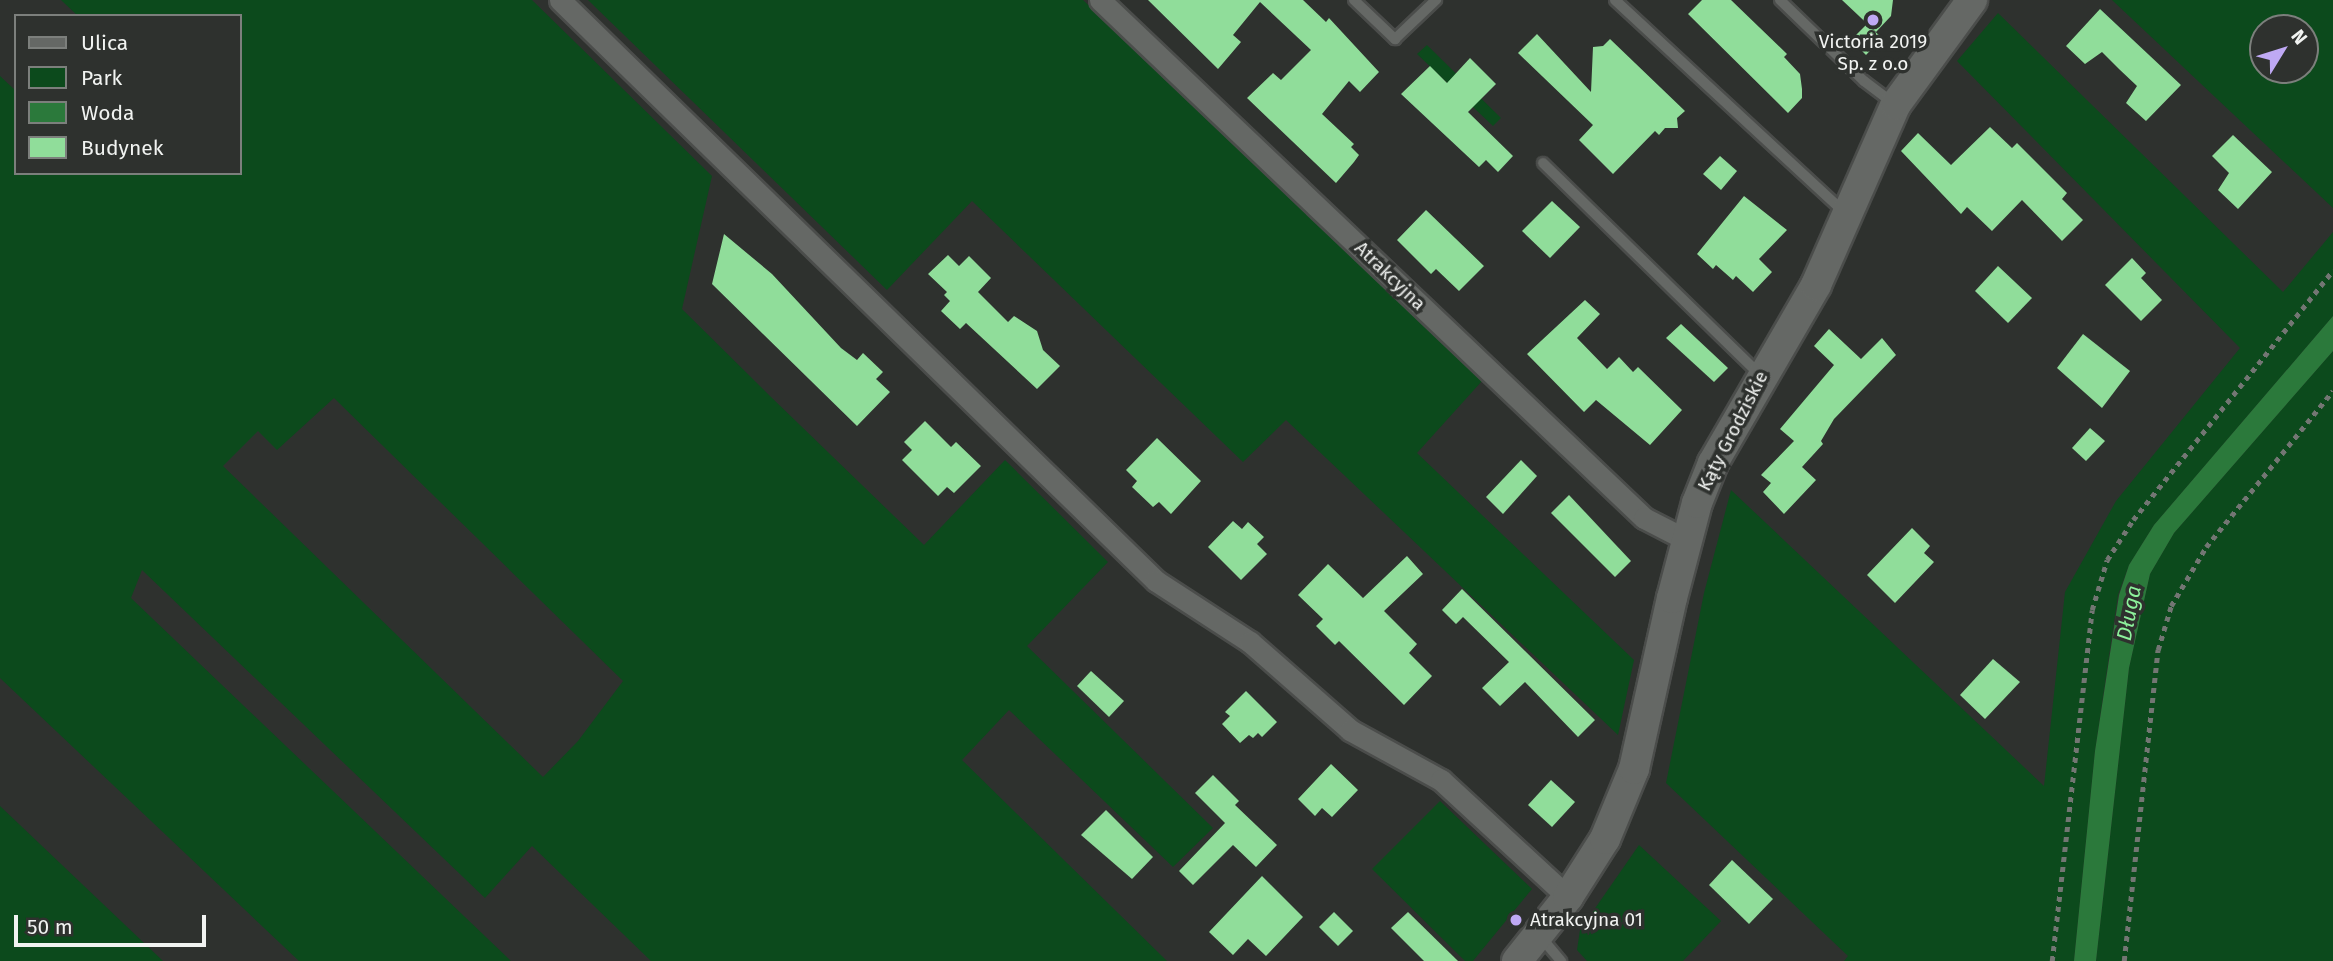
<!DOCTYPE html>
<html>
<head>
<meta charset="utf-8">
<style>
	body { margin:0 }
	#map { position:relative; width:2333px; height:961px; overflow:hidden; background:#2e312e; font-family:"Fira Sans",sans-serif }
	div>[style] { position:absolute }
	.green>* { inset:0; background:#0c4a1c }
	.water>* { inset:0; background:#2b793b }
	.building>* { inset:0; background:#90dd9a }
	.path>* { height:4.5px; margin-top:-2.25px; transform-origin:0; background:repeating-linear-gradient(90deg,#737673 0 5px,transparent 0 10px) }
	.roads { filter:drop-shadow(2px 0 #4b4d4b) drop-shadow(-2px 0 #4b4d4b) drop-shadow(0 2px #4b4d4b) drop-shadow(0 -2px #4b4d4b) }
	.lane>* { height:10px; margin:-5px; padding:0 5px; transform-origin:5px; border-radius:5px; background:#656865 }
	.street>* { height:21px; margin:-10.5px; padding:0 10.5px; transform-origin:10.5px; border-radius:10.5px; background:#656865 }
	.secondary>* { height:30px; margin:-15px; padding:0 15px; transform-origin:15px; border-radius:15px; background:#656865 }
	.dots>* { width:19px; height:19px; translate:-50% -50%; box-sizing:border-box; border:4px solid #2e312e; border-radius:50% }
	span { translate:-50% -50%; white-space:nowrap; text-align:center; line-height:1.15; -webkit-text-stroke:7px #2e312e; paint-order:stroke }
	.poi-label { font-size:19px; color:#f1f3f1 }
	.left { translate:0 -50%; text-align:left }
	.street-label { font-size:19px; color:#f1f3f1 }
	.water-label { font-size:21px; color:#8df29c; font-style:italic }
	.legend { position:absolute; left:14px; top:14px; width:228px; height:161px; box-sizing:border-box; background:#2e312e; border:2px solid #7c7f7c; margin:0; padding:9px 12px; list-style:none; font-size:21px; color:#f1f3f1 }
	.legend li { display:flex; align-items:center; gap:14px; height:35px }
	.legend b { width:35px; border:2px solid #7c7f7c }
	.north { position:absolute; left:2249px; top:14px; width:70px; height:70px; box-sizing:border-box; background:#2e312e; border:2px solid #7c7f7c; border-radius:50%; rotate:52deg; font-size:19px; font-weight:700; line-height:28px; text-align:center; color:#f1f3f1 }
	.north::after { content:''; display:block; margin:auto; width:24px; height:32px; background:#bfa9f4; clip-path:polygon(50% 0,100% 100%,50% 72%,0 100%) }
	.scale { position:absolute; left:14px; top:915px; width:192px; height:32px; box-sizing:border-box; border:4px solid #f1f3f1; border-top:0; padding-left:9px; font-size:21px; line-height:24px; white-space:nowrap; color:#f1f3f1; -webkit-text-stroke:5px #2e312e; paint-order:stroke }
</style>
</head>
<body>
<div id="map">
	<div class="green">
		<i style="clip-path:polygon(evenodd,61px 0,532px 0,712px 176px,682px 309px,771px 397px,924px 545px,1005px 460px,1108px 562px,1027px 646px,1213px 828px,1173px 867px,1009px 710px,962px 760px,1167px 961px,651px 961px,532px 846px,485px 898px,142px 570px,131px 598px,511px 961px,299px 961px,0 678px,0 76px,16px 91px,16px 173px,240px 173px,240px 16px,78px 16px,61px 0,334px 398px,623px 681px,578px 741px,543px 777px,223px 466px,258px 431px,277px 450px,334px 398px)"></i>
		<i style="clip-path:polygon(588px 0,1083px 0,1482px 381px,1417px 453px,1634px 660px,1618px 735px,1286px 420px,1243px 462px,972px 201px,887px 290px)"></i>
		<i style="clip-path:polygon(evenodd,2112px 0,2333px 0,2333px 208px,2112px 0,2263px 28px,2305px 28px,2305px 70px,2263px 70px,2263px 28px)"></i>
		<i style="clip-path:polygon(1998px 13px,2283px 292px,2333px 232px,2333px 316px,2154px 525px,2129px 565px,2118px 595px,2095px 751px,2074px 961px,1844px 961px,1848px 956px,1666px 783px,1704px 593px,1731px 490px,2044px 786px,2065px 592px,2116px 501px,2240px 348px,1957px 61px)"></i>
		<i style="clip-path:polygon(1427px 45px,1501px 118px,1493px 126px,1417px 54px)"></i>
		<i style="clip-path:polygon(2333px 351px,2333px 961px,2096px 961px,2129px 668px,2150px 574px,2174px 533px)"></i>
		<i style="clip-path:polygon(1440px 801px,1532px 889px,1473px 961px,1465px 961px,1372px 869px)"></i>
		<i style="clip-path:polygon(0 806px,163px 961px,0 961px)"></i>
		<i style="clip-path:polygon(1639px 845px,1721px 921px,1683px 961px,1587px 961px,1577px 950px,1580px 930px)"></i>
	</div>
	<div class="water">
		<i style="clip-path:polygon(2333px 316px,2333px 351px,2174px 533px,2150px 574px,2129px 668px,2096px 961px,2074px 961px,2095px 751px,2119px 595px,2129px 565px,2154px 525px)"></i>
	</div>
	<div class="building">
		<i style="clip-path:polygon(1148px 0,1303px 0,1326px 22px,1329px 18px,1379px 72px,1360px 92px,1349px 81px,1322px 114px,1354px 144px,1351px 147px,1359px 155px,1354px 162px,1336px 183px,1247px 98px,1273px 73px,1281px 80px,1311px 50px,1260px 2px,1233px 35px,1241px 42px,1218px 69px)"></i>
		<i style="clip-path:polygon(1702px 0,1731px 0,1787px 54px,1784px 57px,1800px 74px,1802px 89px,1802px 98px,1788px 113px,1688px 14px)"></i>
		<i style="clip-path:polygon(1842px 0,1893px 0,1891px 16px,1876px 32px)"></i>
		<i style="clip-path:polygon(2100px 9px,2181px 85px,2146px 121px,2126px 103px,2137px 86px,2119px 69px,2102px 52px,2085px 64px,2066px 46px)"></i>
		<i style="clip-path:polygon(1867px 24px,1882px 38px,1866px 55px,1851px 40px)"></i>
		<i style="clip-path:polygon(1537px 34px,1591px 92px,1593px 47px,1603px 46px,1610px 39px,1685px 111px,1677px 118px,1678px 128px,1665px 128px,1659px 135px,1655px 131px,1613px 174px,1579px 140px,1593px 125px,1518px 53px)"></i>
		<i style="clip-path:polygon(1470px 58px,1496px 84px,1468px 112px,1513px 156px,1498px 172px,1486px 160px,1479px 167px,1401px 94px,1430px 66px,1447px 83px)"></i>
		<i style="clip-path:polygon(1990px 127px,2012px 148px,2017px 143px,2067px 193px,2062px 199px,2083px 220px,2062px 241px,2022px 200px,1992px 231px,1967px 207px,1961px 214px,1901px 151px,1918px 133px,1951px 165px)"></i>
		<i style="clip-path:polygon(2233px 135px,2272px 172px,2238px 209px,2218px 190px,2229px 173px,2212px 156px)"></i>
		<i style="clip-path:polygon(1720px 156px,1737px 171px,1721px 190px,1703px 174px)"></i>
		<i style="clip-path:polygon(1744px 196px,1787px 230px,1759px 259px,1772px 272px,1753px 292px,1736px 276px,1733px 280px,1716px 265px,1713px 269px,1697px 254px)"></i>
		<i style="clip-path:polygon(1552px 201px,1580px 227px,1550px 258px,1522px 231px)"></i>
		<i style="clip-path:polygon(1426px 210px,1484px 266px,1459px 291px,1436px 269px,1431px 274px,1397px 240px)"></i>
		<i style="clip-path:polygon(724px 234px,772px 274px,841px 348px,857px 360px,863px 353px,883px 372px,876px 379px,890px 392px,857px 426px,712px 284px)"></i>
		<i style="clip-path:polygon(948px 255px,959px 266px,969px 256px,991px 278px,978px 292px,1008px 322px,1014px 316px,1037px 331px,1043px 350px,1060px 366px,1037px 389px,966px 323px,960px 329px,941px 311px,950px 301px,944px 295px,947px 292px,928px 274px)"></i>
		<i style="clip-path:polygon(2132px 258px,2146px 273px,2141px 278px,2162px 300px,2141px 321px,2105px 285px)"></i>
		<i style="clip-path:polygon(1998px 266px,2032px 298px,2008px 323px,1975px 291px)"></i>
		<i style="clip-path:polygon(1585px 300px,1600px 314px,1577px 338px,1607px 369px,1619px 357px,1633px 372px,1638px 367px,1682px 410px,1650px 445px,1596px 400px,1584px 412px,1527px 354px)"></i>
		<i style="clip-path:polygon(1681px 324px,1728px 368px,1714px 382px,1666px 338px)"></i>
		<i style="clip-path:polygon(1829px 329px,1861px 359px,1882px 338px,1896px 355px,1834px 419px,1821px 441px,1823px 444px,1802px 467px,1816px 480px,1784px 514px,1763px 492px,1771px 483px,1761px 475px,1794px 441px,1780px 429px,1834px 365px,1814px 346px)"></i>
		<i style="clip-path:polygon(2083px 334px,2130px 371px,2102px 408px,2057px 368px)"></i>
		<i style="clip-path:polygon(925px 421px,951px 447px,956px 442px,981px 466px,954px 493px,947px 487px,938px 496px,902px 460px,912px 450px,904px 442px)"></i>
		<i style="clip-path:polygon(2090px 428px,2105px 441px,2086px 461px,2072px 448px)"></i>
		<i style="clip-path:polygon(1157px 438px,1201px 481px,1171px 514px,1159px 502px,1153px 507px,1132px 487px,1137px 481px,1126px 470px)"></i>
		<i style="clip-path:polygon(1521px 460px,1537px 476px,1503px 514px,1486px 497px)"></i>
		<i style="clip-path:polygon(1569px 495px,1631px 561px,1615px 577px,1551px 513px)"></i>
		<i style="clip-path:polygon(1233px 521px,1242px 529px,1248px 522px,1264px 537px,1257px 544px,1267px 554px,1241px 580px,1208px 547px)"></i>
		<i style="clip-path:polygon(1912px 528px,1930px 546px,1924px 553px,1934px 562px,1895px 603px,1867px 575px)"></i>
		<i style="clip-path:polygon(1407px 556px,1423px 574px,1384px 611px,1417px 644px,1409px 653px,1432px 676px,1404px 705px,1339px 641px,1335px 645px,1316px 626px,1323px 619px,1298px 595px,1328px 564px,1363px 598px)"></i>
		<i style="clip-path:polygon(1462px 589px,1595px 720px,1578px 737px,1525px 682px,1500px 706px,1482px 688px,1509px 662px,1463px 617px,1456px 624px,1442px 610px)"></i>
		<i style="clip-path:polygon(1993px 659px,2020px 682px,1985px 719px,1960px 695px)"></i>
		<i style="clip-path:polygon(1091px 671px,1124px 701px,1109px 717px,1077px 686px)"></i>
		<i style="clip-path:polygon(1246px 691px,1277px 722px,1262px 737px,1258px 733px,1253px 738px,1249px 735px,1240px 743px,1222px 724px,1230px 716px,1225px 712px)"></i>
		<i style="clip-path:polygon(1331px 764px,1358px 790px,1332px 817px,1322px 808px,1315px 816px,1298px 799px)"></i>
		<i style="clip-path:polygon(1213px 775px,1239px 801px,1235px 805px,1277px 845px,1256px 867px,1233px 845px,1193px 885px,1179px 871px,1225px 823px,1195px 793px)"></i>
		<i style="clip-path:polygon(1551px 780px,1575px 802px,1552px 827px,1528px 805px)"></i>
		<i style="clip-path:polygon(1106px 810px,1153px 857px,1132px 879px,1081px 835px)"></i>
		<i style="clip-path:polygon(1732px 860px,1773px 899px,1749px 924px,1709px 885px)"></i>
		<i style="clip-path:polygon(1262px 876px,1303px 917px,1266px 956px,1248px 939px,1233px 955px,1209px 932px)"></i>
		<i style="clip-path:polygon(1334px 912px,1353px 931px,1338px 946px,1319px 927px)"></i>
		<i style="clip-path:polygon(1408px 912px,1458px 961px,1424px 961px,1391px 928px)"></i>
	</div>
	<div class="path">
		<i style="left:2052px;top:961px;width:353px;rotate:-83.5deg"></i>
		<i style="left:2092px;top:610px;width:52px;rotate:-73.3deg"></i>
		<i style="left:2107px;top:560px;width:48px;rotate:-57deg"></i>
		<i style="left:2133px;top:520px;width:320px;rotate:-51.3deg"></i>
		<i style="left:2124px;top:961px;width:313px;rotate:-83.8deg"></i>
		<i style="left:2158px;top:650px;width:46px;rotate:-73.5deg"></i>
		<i style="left:2171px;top:606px;width:69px;rotate:-59.3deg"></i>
		<i style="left:2206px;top:547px;width:201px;rotate:-50.9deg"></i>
	</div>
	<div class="roads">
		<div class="lane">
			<i style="left:1354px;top:0;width:57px;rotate:43.6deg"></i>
			<i style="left:1395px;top:39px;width:57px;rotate:-43.6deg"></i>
			<i style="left:1615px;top:0;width:313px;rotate:42.8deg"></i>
			<i style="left:1780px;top:0;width:117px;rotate:44deg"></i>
			<i style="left:1864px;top:81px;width:39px;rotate:37deg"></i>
			<i style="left:1543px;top:163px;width:303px;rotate:44.3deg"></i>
			<i style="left:1540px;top:936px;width:33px;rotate:50deg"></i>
		</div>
		<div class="street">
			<i style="left:560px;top:0;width:832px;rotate:44.27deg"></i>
			<i style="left:1156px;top:581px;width:112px;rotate:33deg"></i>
			<i style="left:1250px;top:642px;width:133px;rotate:41.3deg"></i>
			<i style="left:1350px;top:730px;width:104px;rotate:28.8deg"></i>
			<i style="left:1441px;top:780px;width:173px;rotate:42.7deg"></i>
			<i style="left:1100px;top:0;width:751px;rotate:43.6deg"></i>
			<i style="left:1644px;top:518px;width:48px;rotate:27.1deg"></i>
		</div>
		<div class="secondary">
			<i style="left:1517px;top:961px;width:82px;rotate:-51.4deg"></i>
			<i style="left:1568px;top:897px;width:69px;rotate:-57.5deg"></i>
			<i style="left:1605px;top:839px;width:76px;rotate:-67.5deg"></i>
			<i style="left:1634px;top:769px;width:175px;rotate:-77.5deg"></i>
			<i style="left:1672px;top:598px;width:98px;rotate:-75.3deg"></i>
			<i style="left:1697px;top:503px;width:43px;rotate:-68.2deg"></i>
			<i style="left:1713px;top:463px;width:206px;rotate:-59.9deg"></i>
			<i style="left:1816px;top:285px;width:198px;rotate:-66.2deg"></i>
			<i style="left:1896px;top:104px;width:129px;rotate:-53.8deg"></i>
		</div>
	</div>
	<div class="dots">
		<i style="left:1873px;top:20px;background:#bfa9f4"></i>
		<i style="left:1516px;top:920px;background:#bfa9f4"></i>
	</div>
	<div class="poi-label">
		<span style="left:1873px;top:53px">Victoria 2019<br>Sp. z o.o</span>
		<span class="left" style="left:1530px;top:920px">Atrakcyjna 01</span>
	</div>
	<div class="street-label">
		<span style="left:1390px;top:276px;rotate:44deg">Atrakcyjna</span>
		<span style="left:1733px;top:431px;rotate:-63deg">Kąty Grodziskie</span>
	</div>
	<div class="water-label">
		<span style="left:2129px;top:613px;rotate:-79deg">Długa</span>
	</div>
	<ul class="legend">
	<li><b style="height:9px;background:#656865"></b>Ulica</li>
	<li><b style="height:19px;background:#0c4a1c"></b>Park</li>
	<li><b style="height:19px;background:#2b793b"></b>Woda</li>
	<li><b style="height:19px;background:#90dd9a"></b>Budynek</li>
	</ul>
	<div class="north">N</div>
	<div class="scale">50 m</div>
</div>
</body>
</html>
